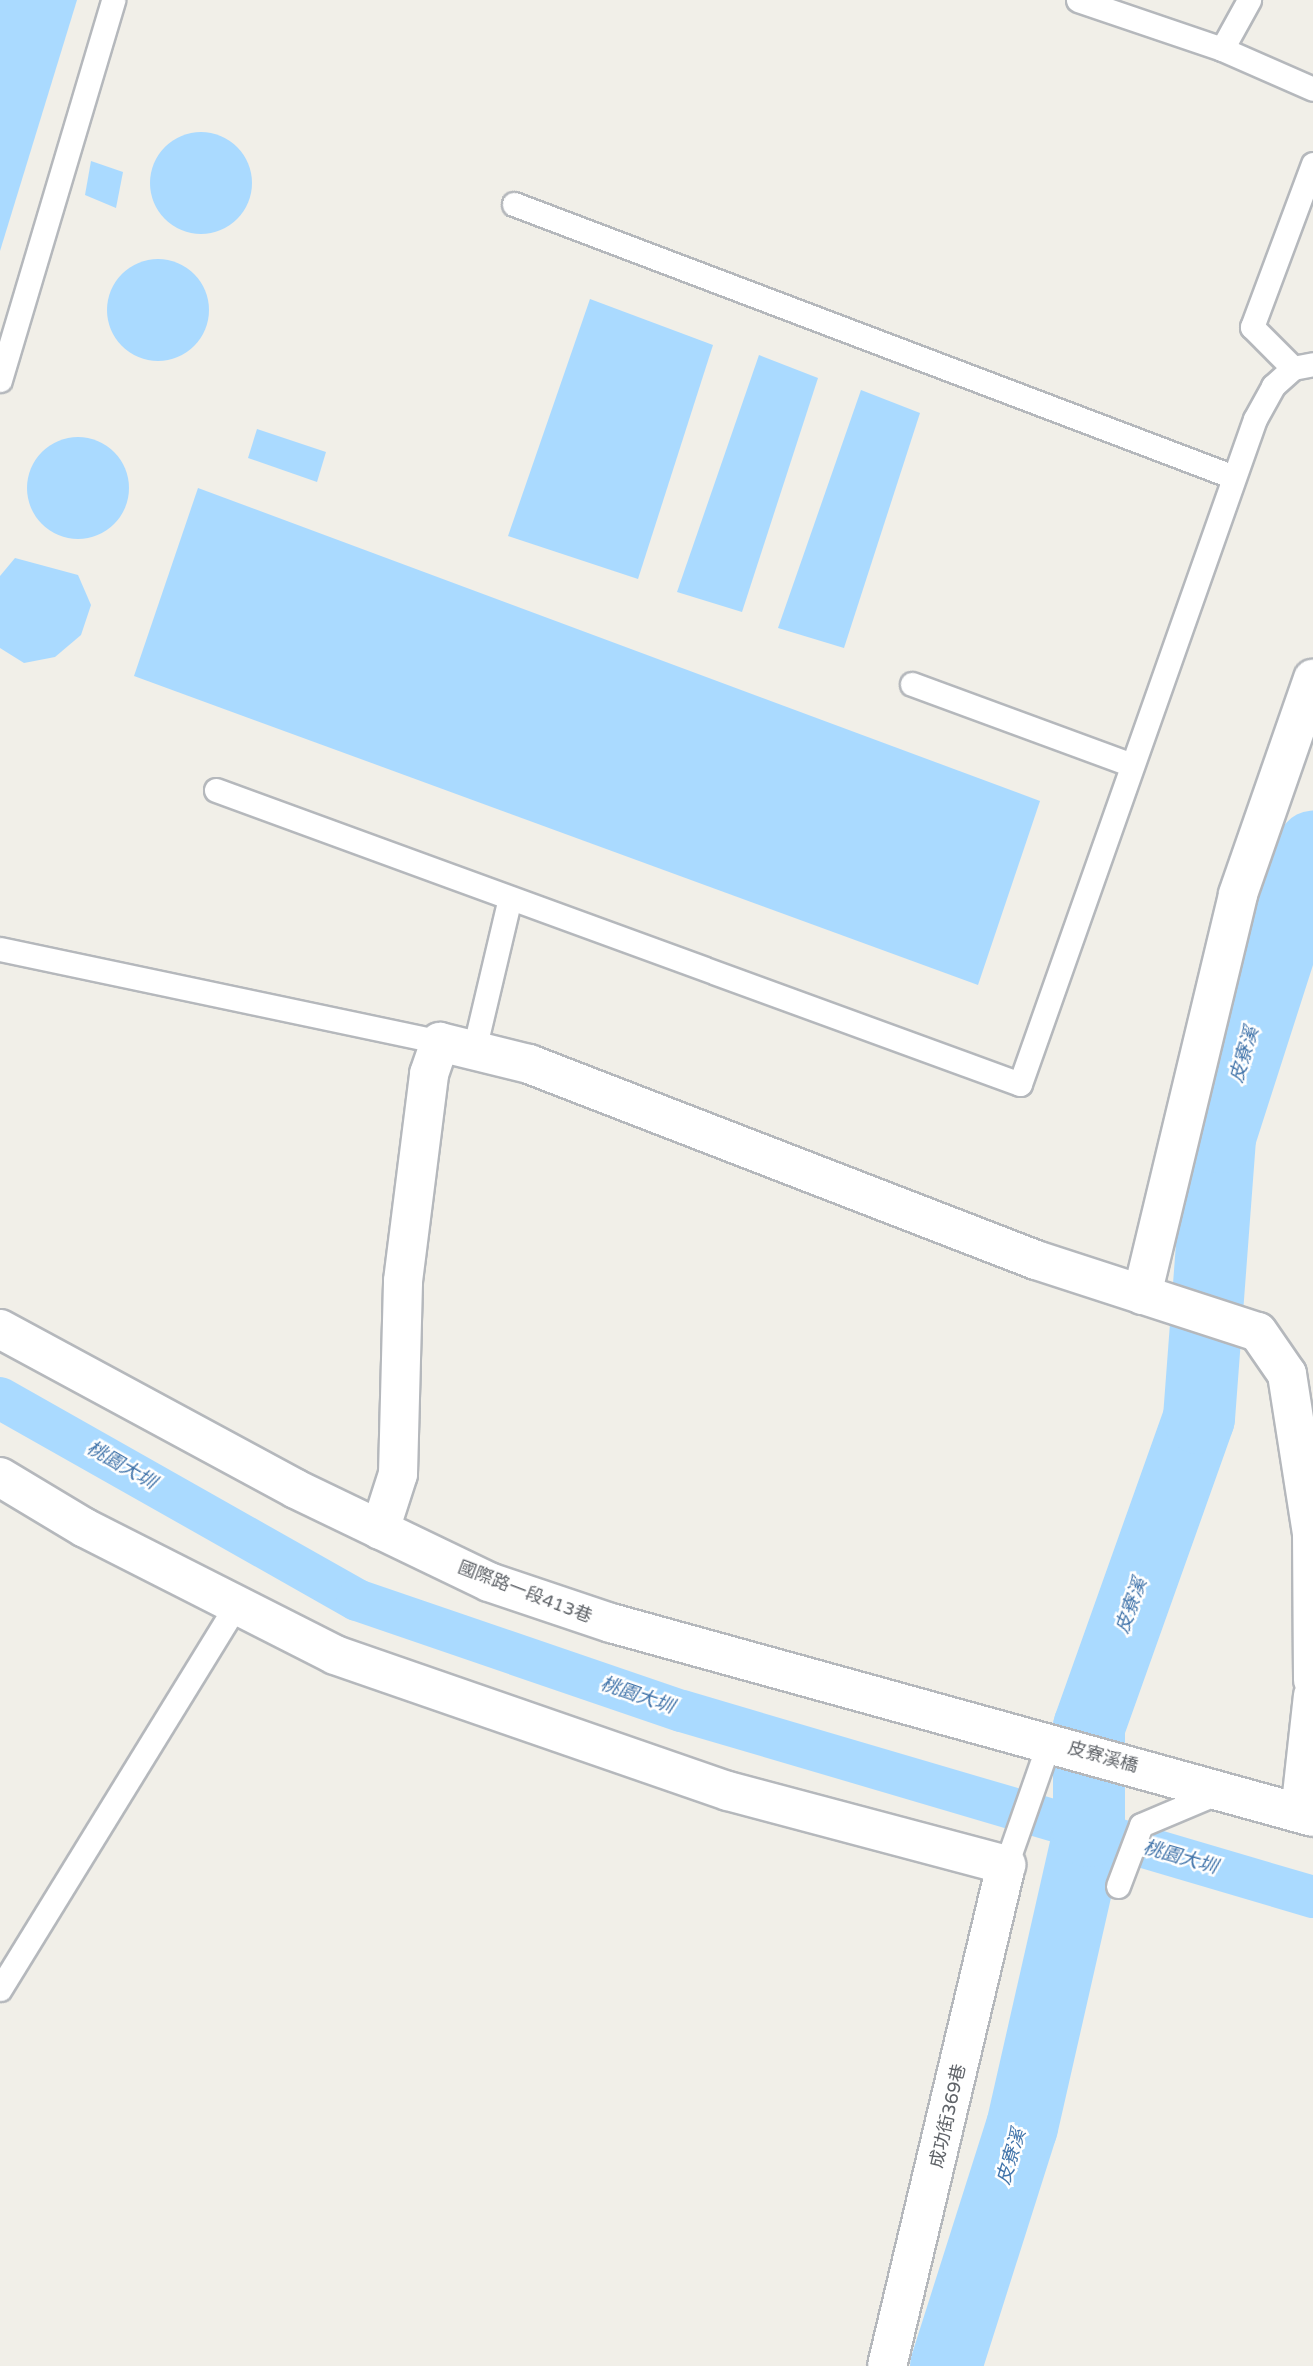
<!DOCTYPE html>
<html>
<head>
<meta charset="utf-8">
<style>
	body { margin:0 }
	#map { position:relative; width:1313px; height:2366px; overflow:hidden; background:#f1efe8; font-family:"Varela Round","Noto Sans TC",sans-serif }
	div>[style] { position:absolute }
	.water>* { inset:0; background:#aadaff }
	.round { border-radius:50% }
	.canal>* { height:42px; margin:-21px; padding:0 21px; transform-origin:21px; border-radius:21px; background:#aadaff }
	.river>* { height:72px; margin:-36px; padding:0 36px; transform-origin:36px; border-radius:36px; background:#aadaff }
	.roads { filter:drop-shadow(2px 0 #b5b8bc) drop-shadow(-2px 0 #b5b8bc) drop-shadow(0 2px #b5b8bc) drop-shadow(0 -2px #b5b8bc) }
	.service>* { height:23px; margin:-11.5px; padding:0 11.5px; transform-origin:11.5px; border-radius:11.5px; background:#fff }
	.minor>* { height:38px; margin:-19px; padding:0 19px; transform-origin:19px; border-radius:19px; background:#fff }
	span { translate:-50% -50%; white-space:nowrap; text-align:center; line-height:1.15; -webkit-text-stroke:5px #fff; paint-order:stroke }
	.street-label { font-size:18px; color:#5f6368 }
	.water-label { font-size:19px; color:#4174aa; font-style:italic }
</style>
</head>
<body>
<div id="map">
	<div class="water">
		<i style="clip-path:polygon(0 0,77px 0,0 251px)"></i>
		<i class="round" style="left:150px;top:132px;width:102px;height:102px"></i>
		<i style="clip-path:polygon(91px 161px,123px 172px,116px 208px,85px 195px)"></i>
		<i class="round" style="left:107px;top:259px;width:102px;height:102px"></i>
		<i style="clip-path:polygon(590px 299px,713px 345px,638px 579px,508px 536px)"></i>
		<i style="clip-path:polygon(759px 355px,818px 378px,742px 612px,677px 592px)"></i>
		<i style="clip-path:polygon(861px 390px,920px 413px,844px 648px,778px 628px)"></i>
		<i style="clip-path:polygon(257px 429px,326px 452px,317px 482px,248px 458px)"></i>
		<i class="round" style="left:27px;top:437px;width:102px;height:102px"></i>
		<i style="clip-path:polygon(198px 488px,1040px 801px,978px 985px,134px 676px)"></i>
		<i style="clip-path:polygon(15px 558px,78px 575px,91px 605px,81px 635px,55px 657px,24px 663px,0 648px,0 576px)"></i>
	</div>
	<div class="canal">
		<i style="left:0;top:1398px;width:410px;rotate:29.5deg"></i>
		<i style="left:357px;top:1600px;width:343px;rotate:18.9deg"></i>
		<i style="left:682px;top:1711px;width:658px;rotate:16.42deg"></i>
	</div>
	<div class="river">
		<i style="left:946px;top:2366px;width:251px;rotate:-72.4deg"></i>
		<i style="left:1022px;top:2127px;width:303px;rotate:-77.2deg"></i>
		<i style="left:1089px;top:1831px;width:104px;rotate:-90deg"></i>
		<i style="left:1089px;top:1727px;width:328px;rotate:-70.4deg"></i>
		<i style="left:1199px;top:1418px;width:282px;rotate:-85.7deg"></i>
		<i style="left:1220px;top:1137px;width:305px;rotate:-72.2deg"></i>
	</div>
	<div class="roads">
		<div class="service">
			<i style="left:1078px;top:0;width:152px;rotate:18.8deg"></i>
			<i style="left:1222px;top:49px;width:56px;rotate:-61.1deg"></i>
			<i style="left:1222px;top:49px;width:99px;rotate:23.7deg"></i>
			<i style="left:514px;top:204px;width:770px;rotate:20.77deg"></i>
			<i style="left:1293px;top:368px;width:58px;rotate:-135deg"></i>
			<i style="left:1252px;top:327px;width:174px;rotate:-69.5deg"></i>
			<i style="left:0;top:380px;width:396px;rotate:-73.4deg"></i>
			<i style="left:912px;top:684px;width:231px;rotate:20.2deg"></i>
			<i style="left:216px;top:790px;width:856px;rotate:20.09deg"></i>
			<i style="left:1020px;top:1084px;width:705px;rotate:-70.54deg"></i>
			<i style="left:1255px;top:419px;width:38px;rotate:-61deg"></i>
			<i style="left:1273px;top:386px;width:27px;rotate:-42deg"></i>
			<i style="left:1293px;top:368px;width:20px;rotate:-11deg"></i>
			<i style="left:0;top:949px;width:450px;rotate:11.9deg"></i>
			<i style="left:474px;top:1050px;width:156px;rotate:-76.7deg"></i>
			<i style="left:1006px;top:1865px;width:130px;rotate:-70.7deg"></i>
			<i style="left:1118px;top:1886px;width:65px;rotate:-69.3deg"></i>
			<i style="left:1141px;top:1825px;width:85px;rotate:-22.9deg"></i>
			<i style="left:0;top:1989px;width:451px;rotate:-58.4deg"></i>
		</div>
		<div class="minor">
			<i style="left:1142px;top:1295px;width:412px;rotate:-76.5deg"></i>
			<i style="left:1238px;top:894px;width:228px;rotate:-70.8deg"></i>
			<i style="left:0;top:1329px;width:336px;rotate:28.4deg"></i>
			<i style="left:296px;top:1489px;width:214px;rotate:25.7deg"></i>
			<i style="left:489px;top:1582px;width:129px;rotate:18.6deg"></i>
			<i style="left:611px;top:1623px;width:728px;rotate:15.45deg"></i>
			<i style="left:0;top:1477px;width:99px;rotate:31deg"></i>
			<i style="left:85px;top:1528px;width:280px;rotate:26.9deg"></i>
			<i style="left:335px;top:1655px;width:416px;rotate:19.1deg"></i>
			<i style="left:728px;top:1791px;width:288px;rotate:14.9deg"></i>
			<i style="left:1006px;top:1865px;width:515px;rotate:103.36deg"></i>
			<i style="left:380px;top:1530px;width:59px;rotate:-72.2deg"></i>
			<i style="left:398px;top:1474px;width:193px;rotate:-88.5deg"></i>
			<i style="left:403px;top:1281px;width:209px;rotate:-82.8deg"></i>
			<i style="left:429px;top:1074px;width:34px;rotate:-71deg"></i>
			<i style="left:440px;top:1042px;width:92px;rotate:13.9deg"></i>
			<i style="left:529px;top:1064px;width:544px;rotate:21.14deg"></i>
			<i style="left:1036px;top:1260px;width:233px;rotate:18deg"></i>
			<i style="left:1258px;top:1332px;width:51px;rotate:55.4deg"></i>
			<i style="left:1287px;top:1374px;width:161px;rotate:81.1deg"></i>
			<i style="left:1312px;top:1533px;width:147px;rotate:89.6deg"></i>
			<i style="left:1300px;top:1813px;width:118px;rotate:-83.7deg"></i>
		</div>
	</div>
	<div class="street-label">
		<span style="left:525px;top:1592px;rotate:21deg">國際路一段413巷</span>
		<span style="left:1103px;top:1757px;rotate:16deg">皮寮溪橋</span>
		<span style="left:948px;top:2116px;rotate:-77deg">成功街369巷</span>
	</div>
	<div class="water-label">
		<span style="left:1245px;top:1055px;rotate:-73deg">皮寮溪</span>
		<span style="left:121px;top:1466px;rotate:30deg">桃園大圳</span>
		<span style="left:1132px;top:1606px;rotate:-70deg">皮寮溪</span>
		<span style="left:637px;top:1696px;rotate:19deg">桃園大圳</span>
		<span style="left:1180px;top:1858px;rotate:16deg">桃園大圳</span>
		<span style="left:1012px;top:2157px;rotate:-73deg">皮寮溪</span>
	</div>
</div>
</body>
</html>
